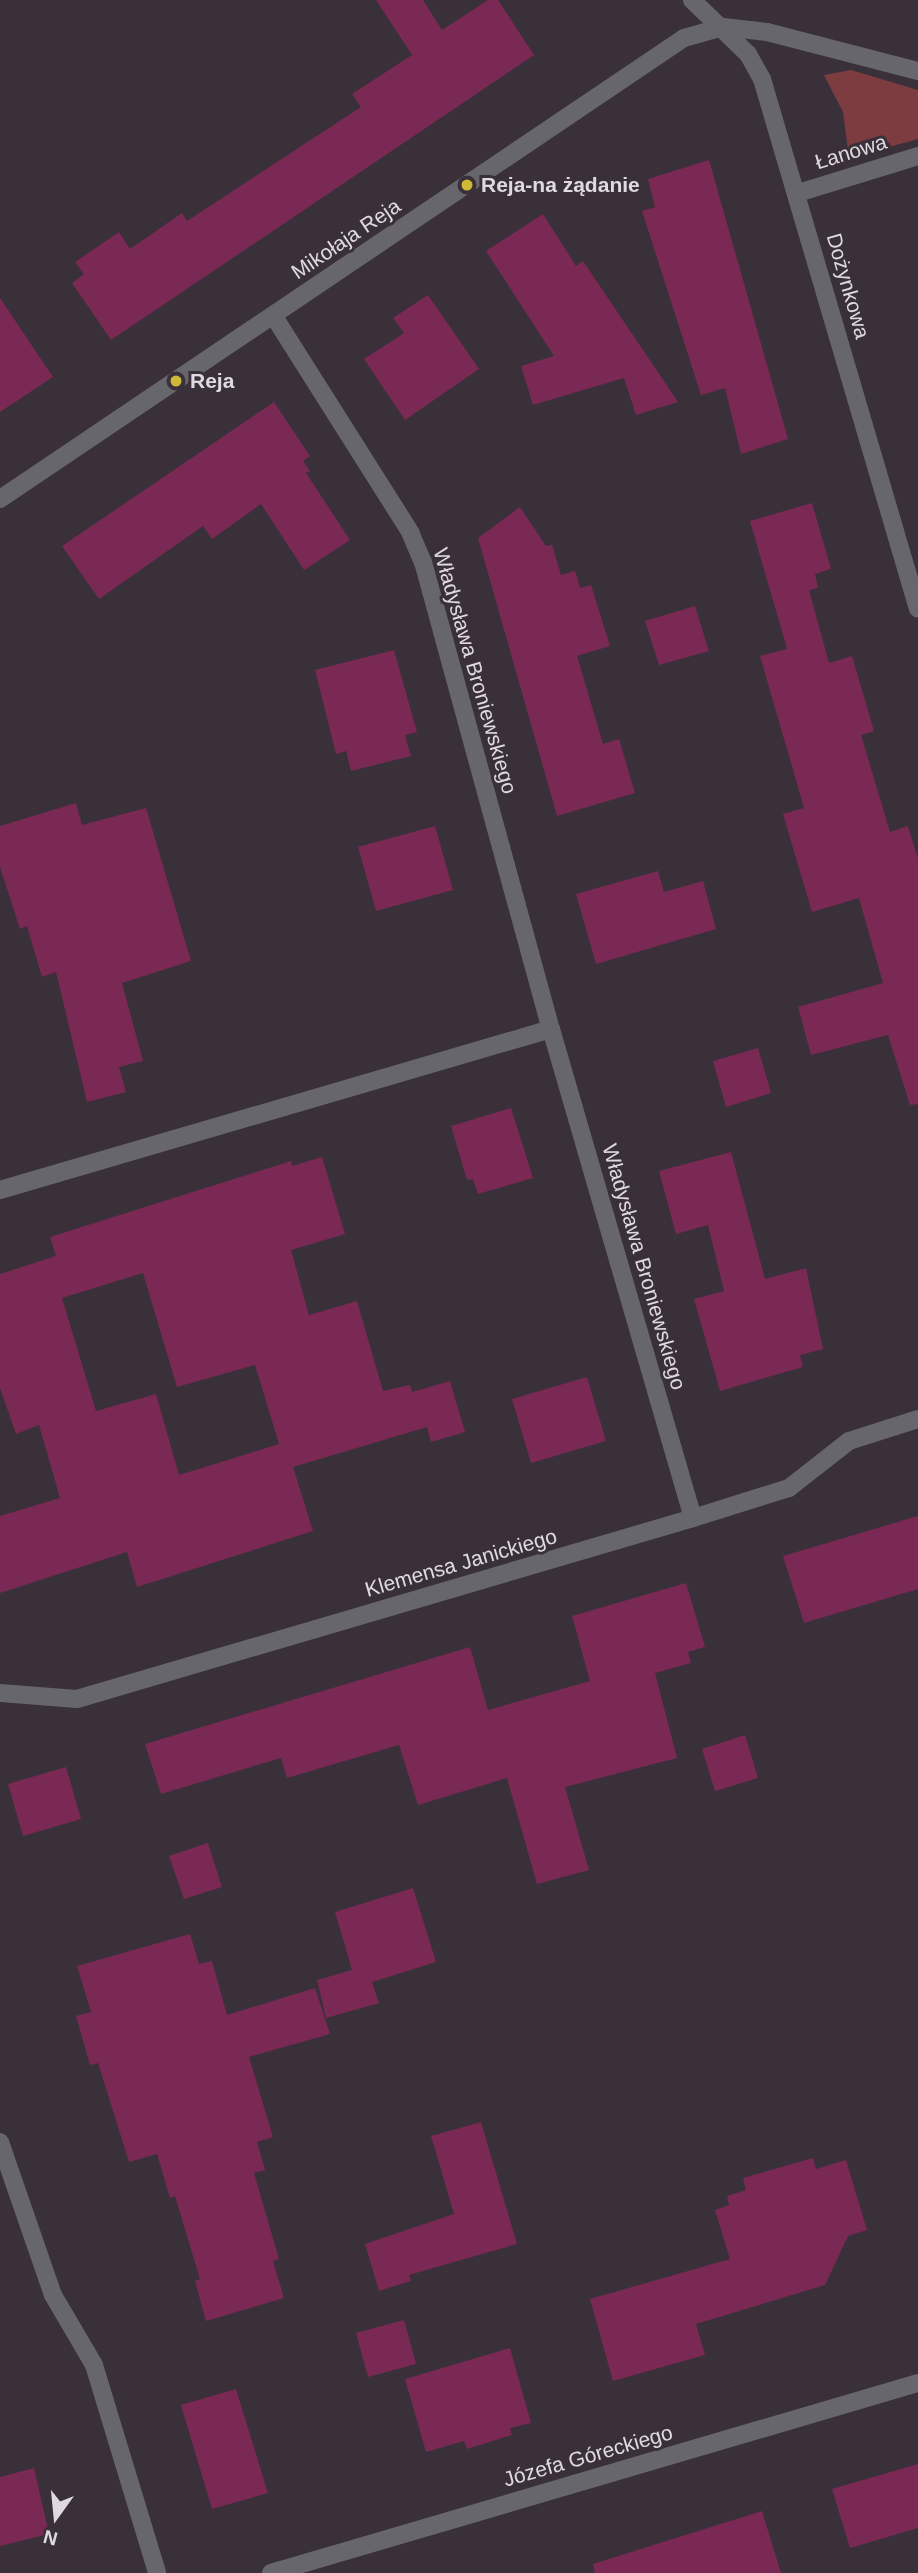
<!DOCTYPE html>
<html>
<head>
<meta charset="utf-8">
<style>
	body { margin:0 }
	#map { position:relative; width:918px; height:2573px; overflow:hidden; background:#39303a; font-family:Arial,sans-serif }
	div>[style] { position:absolute }
	.green>* { inset:0; background:#7d3d40 }
	.building>* { inset:0; background:#7a2954 }
	.minor>* { height:18px; margin:-9px; padding:0 9px; transform-origin:9px; border-radius:9px; background:#67666c }
	.tertiary>* { height:18px; margin:-9px; padding:0 9px; transform-origin:9px; border-radius:9px; background:#67666c }
	.dots>* { width:19px; height:19px; translate:-50% -50%; box-sizing:border-box; border:4px solid #39303a; border-radius:50% }
	span { translate:-50% -50%; white-space:nowrap; text-align:center; line-height:1.15; -webkit-text-stroke:6px #39303a; paint-order:stroke }
	.street-label { font-size:21px; color:#e0dae0 }
	.poi-label { font-size:21px; color:#e0dae0; font-weight:700 }
	.left { translate:0 -50%; text-align:left }
	.north { position:absolute; left:21px; top:2482px; width:70px; height:70px; -webkit-text-stroke:5px #39303a; paint-order:stroke; rotate:195deg; font-size:19px; font-weight:700; line-height:28px; text-align:center; color:#e0dae0 }
	.north::after { content:''; display:block; margin:auto; width:24px; height:32px; background:#e0dae0; clip-path:polygon(50% 0,100% 100%,50% 72%,0 100%) }
</style>
</head>
<body>
<div id="map">
	<div class="green">
		<i style="clip-path:polygon(851px 70px,918px 90px,918px 139px,849px 158px,843px 112px,824px 75px)"></i>
	</div>
	<div class="building">
		<i style="clip-path:polygon(376px 0,423px 0,442px 30px,488px 0,498px 0,534px 55px,111px 340px,72px 283px,84px 274px,75px 262px,119px 232px,130px 249px,182px 213px,187px 221px,361px 107px,352px 94px,412px 55px)"></i>
		<i style="clip-path:polygon(709px 160px,788px 439px,741px 454px,725px 388px,701px 395px,642px 211px,655px 207px,648px 179px)"></i>
		<i style="clip-path:polygon(543px 214px,576px 266px,583px 261px,678px 402px,636px 415px,624px 378px,533px 405px,521px 366px,554px 356px,486px 251px)"></i>
		<i style="clip-path:polygon(428px 295px,479px 369px,405px 420px,364px 359px,404px 333px,393px 318px)"></i>
		<i style="clip-path:polygon(0 298px,53px 377px,0 412px)"></i>
		<i style="clip-path:polygon(274px 402px,310px 456px,303px 461px,310px 471px,306px 473px,350px 540px,304px 570px,261px 504px,212px 539px,203px 526px,99px 599px,62px 546px)"></i>
		<i style="clip-path:polygon(812px 503px,831px 569px,815px 574px,818px 588px,809px 590px,829px 663px,852px 656px,874px 731px,861px 735px,890px 832px,908px 826px,918px 859px,918px 1104px,910px 1105px,888px 1035px,811px 1055px,798px 1007px,883px 983px,859px 898px,812px 912px,783px 814px,804px 808px,760px 656px,787px 649px,750px 521px)"></i>
		<i style="clip-path:polygon(520px 507px,546px 546px,552px 545px,561px 575px,575px 571px,580px 588px,591px 585px,610px 646px,577px 656px,603px 744px,619px 739px,635px 793px,557px 816px,478px 538px)"></i>
		<i style="clip-path:polygon(695px 606px,709px 651px,659px 665px,645px 621px)"></i>
		<i style="clip-path:polygon(394px 650px,417px 732px,405px 735px,411px 756px,351px 771px,346px 751px,336px 754px,315px 670px)"></i>
		<i style="clip-path:polygon(76px 803px,82px 825px,146px 808px,191px 961px,122px 983px,143px 1061px,119px 1067px,126px 1092px,87px 1102px,56px 972px,42px 977px,27px 926px,20px 929px,0 867px,0 826px)"></i>
		<i style="clip-path:polygon(435px 826px,453px 890px,376px 911px,358px 847px)"></i>
		<i style="clip-path:polygon(658px 871px,664px 892px,703px 881px,716px 929px,596px 964px,576px 894px)"></i>
		<i style="clip-path:polygon(758px 1048px,771px 1093px,726px 1107px,713px 1061px)"></i>
		<i style="clip-path:polygon(511px 1108px,533px 1178px,478px 1194px,473px 1179px,467px 1180px,451px 1126px)"></i>
		<i style="clip-path:polygon(731px 1152px,765px 1279px,806px 1268px,823px 1349px,800px 1355px,803px 1367px,720px 1391px,694px 1299px,724px 1291px,708px 1225px,676px 1234px,659px 1171px)"></i>
		<i style="clip-path:polygon(evenodd,322px 1157px,345px 1234px,291px 1250px,309px 1315px,357px 1301px,383px 1391px,410px 1385px,412px 1392px,450px 1381px,465px 1432px,431px 1442px,427px 1427px,293px 1467px,313px 1531px,137px 1587px,127px 1552px,0 1593px,0 1516px,60px 1498px,39px 1425px,16px 1434px,0 1388px,0 1274px,56px 1256px,50px 1237px,291px 1161px,292px 1166px,322px 1157px,143px 1273px,177px 1387px,255px 1365px,279px 1444px,179px 1475px,156px 1394px,96px 1411px,62px 1298px,143px 1273px)"></i>
		<i style="clip-path:polygon(587px 1377px,606px 1441px,531px 1463px,512px 1399px)"></i>
		<i style="clip-path:polygon(918px 1516px,918px 1589px,804px 1623px,783px 1556px)"></i>
		<i style="clip-path:polygon(686px 1583px,705px 1647px,688px 1652px,691px 1663px,655px 1673px,677px 1758px,565px 1787px,589px 1870px,537px 1884px,507px 1778px,418px 1805px,399px 1745px,287px 1778px,281px 1758px,161px 1794px,145px 1744px,470px 1647px,488px 1710px,590px 1681px,572px 1616px)"></i>
		<i style="clip-path:polygon(745px 1735px,758px 1778px,715px 1791px,702px 1749px)"></i>
		<i style="clip-path:polygon(66px 1767px,81px 1819px,23px 1836px,8px 1784px)"></i>
		<i style="clip-path:polygon(208px 1843px,222px 1887px,184px 1899px,169px 1856px)"></i>
		<i style="clip-path:polygon(413px 1888px,436px 1962px,372px 1982px,379px 2003px,326px 2018px,317px 1980px,352px 1970px,335px 1912px)"></i>
		<i style="clip-path:polygon(190px 1934px,199px 1964px,212px 1961px,227px 2015px,315px 1988px,330px 2034px,249px 2057px,273px 2137px,257px 2142px,265px 2170px,254px 2173px,279px 2259px,273px 2261px,284px 2298px,206px 2321px,195px 2281px,200px 2279px,175px 2196px,170px 2198px,157px 2154px,129px 2162px,98px 2063px,90px 2065px,76px 2016px,91px 2012px,77px 1966px)"></i>
		<i style="clip-path:polygon(481px 2122px,517px 2244px,409px 2275px,411px 2281px,379px 2291px,365px 2244px,454px 2214px,431px 2136px)"></i>
		<i style="clip-path:polygon(813px 2158px,816px 2169px,846px 2160px,867px 2230px,848px 2236px,825px 2285px,696px 2324px,705px 2355px,613px 2381px,590px 2299px,730px 2259px,715px 2210px,729px 2205px,727px 2196px,746px 2190px,743px 2178px)"></i>
		<i style="clip-path:polygon(404px 2320px,416px 2364px,368px 2377px,356px 2333px)"></i>
		<i style="clip-path:polygon(510px 2348px,531px 2423px,510px 2428px,512px 2435px,467px 2449px,464px 2441px,426px 2452px,405px 2379px)"></i>
		<i style="clip-path:polygon(236px 2389px,268px 2493px,212px 2509px,181px 2405px)"></i>
		<i style="clip-path:polygon(918px 2464px,918px 2528px,850px 2548px,832px 2489px)"></i>
		<i style="clip-path:polygon(34px 2468px,49px 2534px,0 2546px,0 2477px)"></i>
		<i style="clip-path:polygon(762px 2511px,781px 2573px,595px 2573px,593px 2564px)"></i>
	</div>
	<div class="minor">
		<i style="left:798px;top:193px;width:126px;rotate:-17.1deg"></i>
		<i style="left:273px;top:315px;width:257px;rotate:57.7deg"></i>
		<i style="left:410px;top:532px;width:33px;rotate:67deg"></i>
		<i style="left:423px;top:562px;width:484px;rotate:74.7deg"></i>
		<i style="left:551px;top:1029px;width:509px;rotate:73.81deg"></i>
		<i style="left:0;top:499px;width:825px;rotate:-33.98deg"></i>
		<i style="left:684px;top:38px;width:41px;rotate:-15.8deg"></i>
		<i style="left:723px;top:27px;width:44px;rotate:6.5deg"></i>
		<i style="left:767px;top:32px;width:156px;rotate:14.5deg"></i>
		<i style="left:0;top:1190px;width:574px;rotate:-16.29deg"></i>
		<i style="left:0;top:1693px;width:77px;rotate:4.5deg"></i>
		<i style="left:77px;top:1699px;width:642px;rotate:-16.37deg"></i>
		<i style="left:693px;top:1518px;width:101px;rotate:-17.4deg"></i>
		<i style="left:789px;top:1488px;width:76px;rotate:-38.1deg"></i>
		<i style="left:849px;top:1441px;width:72px;rotate:-17.7deg"></i>
		<i style="left:0;top:2142px;width:162px;rotate:70.9deg"></i>
		<i style="left:53px;top:2295px;width:81px;rotate:59.6deg"></i>
		<i style="left:94px;top:2365px;width:217px;rotate:73.1deg"></i>
		<i style="left:271px;top:2573px;width:674px;rotate:-16.37deg"></i>
	</div>
	<div class="tertiary">
		<i style="left:692px;top:0;width:78px;rotate:44deg"></i>
		<i style="left:748px;top:54px;width:29px;rotate:61deg"></i>
		<i style="left:762px;top:79px;width:552px;rotate:73.6deg"></i>
	</div>
	<div class="dots">
		<i style="left:467px;top:185px;background:#ceb837"></i>
		<i style="left:176px;top:381px;background:#ceb837"></i>
	</div>
	<div class="street-label">
		<span style="left:851px;top:152px;rotate:-17deg">Łanowa</span>
		<span style="left:346px;top:239px;rotate:-34deg">Mikołaja Reja</span>
		<span style="left:848px;top:286px;rotate:74deg">Dożynkowa</span>
		<span style="left:475px;top:671px;rotate:74deg">Władysława Broniewskiego</span>
		<span style="left:644px;top:1267px;rotate:74deg">Władysława Broniewskiego</span>
		<span style="left:461px;top:1563px;rotate:-16deg">Klemensa Janickiego</span>
		<span style="left:588px;top:2456px;rotate:-16deg">Józefa Góreckiego</span>
	</div>
	<div class="poi-label">
		<span class="left" style="left:481px;top:185px">Reja-na żądanie</span>
		<span class="left" style="left:190px;top:381px">Reja</span>
	</div>
	<div class="north">N</div>
</div>
</body>
</html>
